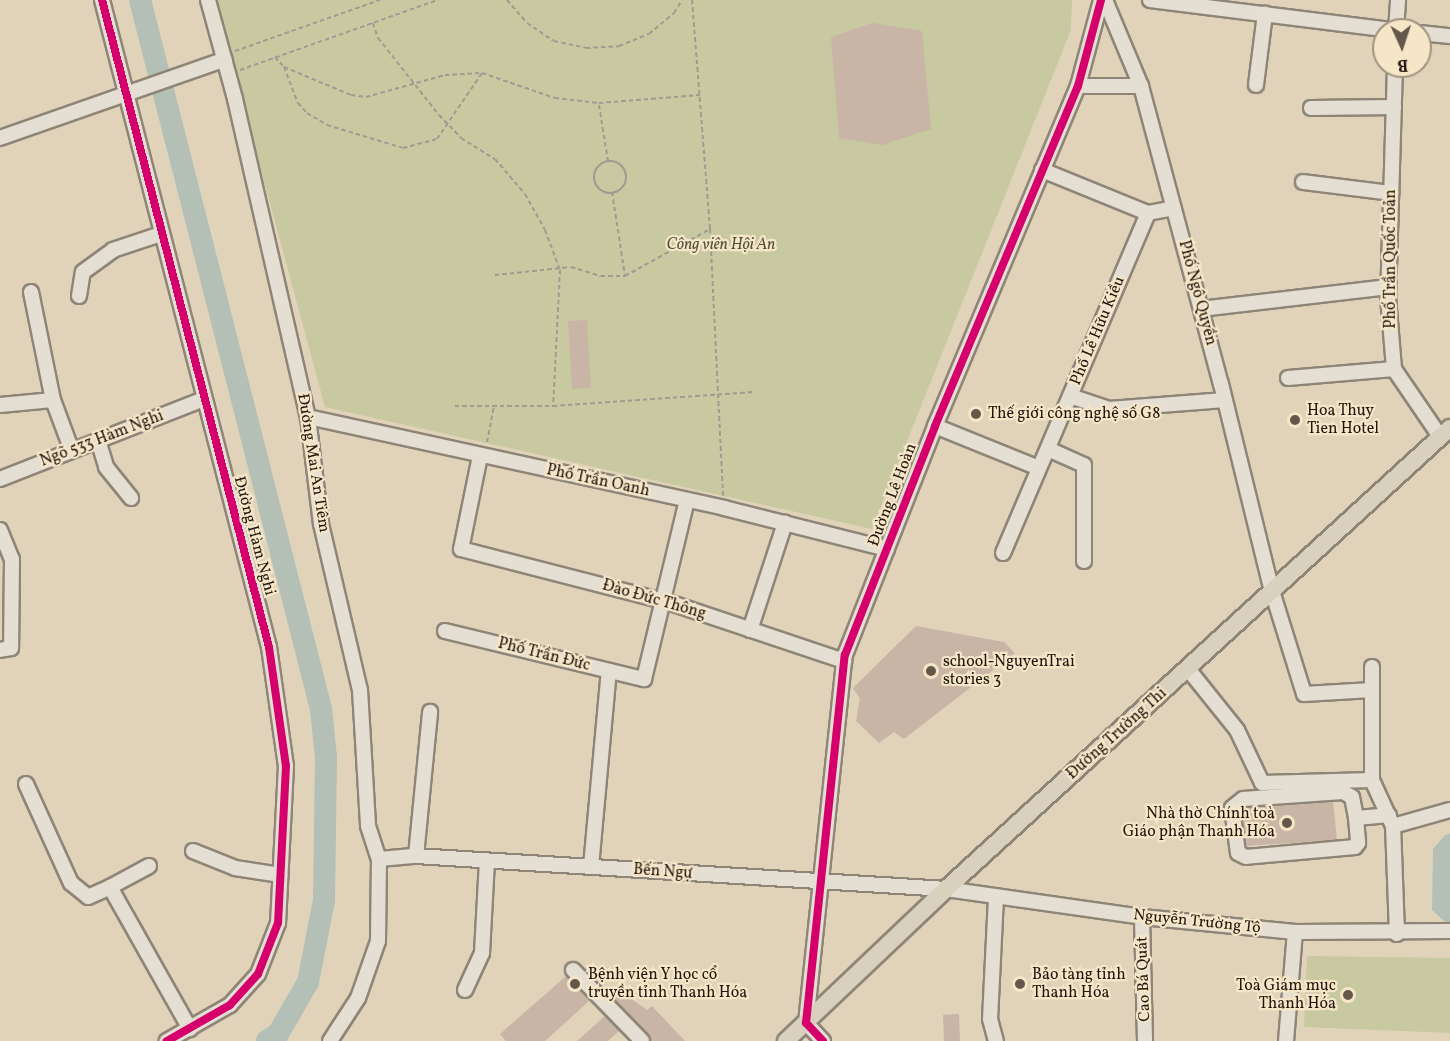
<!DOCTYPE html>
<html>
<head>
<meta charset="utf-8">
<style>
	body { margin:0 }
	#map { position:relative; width:1450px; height:1041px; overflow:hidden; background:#e0d3ba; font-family:Vollkorn,serif }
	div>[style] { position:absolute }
	.green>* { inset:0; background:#c8c9a1 }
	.water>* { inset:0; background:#b4bfb6 }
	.river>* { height:22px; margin:-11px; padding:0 11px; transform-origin:11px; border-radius:11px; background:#b4bfb6 }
	.building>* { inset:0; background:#c8b5a5 }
	.path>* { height:2px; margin-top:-1px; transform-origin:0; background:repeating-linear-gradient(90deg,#a09a90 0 4.5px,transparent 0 7.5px) }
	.path>.ring { margin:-1px; padding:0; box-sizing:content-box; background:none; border:2px solid #a09a90; border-radius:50% }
	.roads { filter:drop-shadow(2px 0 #8e8577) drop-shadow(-2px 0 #8e8577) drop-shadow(0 2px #8e8577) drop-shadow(0 -2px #8e8577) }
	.minor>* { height:14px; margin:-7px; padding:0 7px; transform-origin:7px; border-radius:7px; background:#e5dfd3 }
	.major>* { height:16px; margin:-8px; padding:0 8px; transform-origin:8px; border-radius:8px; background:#d9d0be }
	.cycleway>* { height:8px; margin:-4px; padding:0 4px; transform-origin:4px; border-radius:4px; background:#d6006c }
	.dots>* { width:16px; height:16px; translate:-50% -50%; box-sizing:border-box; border:3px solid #f5e6c8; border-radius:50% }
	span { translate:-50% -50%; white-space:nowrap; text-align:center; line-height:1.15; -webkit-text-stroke:4.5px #f5e6c8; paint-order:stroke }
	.park-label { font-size:16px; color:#54513b; font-style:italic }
	.street-label { font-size:16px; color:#21150f }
	.poi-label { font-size:16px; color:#21150f }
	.left { translate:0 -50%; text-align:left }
	.right { translate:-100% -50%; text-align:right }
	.north { position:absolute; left:1372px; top:18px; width:60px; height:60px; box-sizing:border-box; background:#f5e6c8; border:2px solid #a0927e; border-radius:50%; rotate:177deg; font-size:16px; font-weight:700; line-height:24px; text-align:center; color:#21150f }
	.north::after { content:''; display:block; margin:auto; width:21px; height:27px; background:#64584b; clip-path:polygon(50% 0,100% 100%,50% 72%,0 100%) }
</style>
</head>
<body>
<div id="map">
	<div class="green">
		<i style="clip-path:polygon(215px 0,1072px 0,1071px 30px,872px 529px,325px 407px)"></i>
		<i style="clip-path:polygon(1307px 956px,1450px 958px,1450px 1033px,1304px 1027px)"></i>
	</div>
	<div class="water">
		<i style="clip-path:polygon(1450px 834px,1450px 923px,1446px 923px,1432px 910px,1433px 849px,1445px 835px)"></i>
	</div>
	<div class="river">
		<i style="left:140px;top:0;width:732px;rotate:75.68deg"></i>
		<i style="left:321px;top:709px;width:48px;rotate:84.1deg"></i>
		<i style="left:326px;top:757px;width:143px;rotate:90.8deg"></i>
		<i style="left:324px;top:900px;width:84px;rotate:101deg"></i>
		<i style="left:308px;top:982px;width:60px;rotate:120deg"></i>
		<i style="left:278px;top:1034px;width:13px;rotate:148deg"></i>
	</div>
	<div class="building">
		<i style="clip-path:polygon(872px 23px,922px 31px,931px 129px,882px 145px,839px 138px,831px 37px)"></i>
		<i style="clip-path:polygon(587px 320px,591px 388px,572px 389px,568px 321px)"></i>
		<i style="clip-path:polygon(916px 626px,1004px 642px,1015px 653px,904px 739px,894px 732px,879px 743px,856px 721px,860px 699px,853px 688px)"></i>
		<i style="clip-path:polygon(1333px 802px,1337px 840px,1246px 846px,1242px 814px,1248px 808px)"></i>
		<i style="clip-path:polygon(566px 976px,589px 1001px,545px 1041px,506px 1041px,500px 1034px)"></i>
		<i style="clip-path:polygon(619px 990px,647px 1010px,652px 1006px,685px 1041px,651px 1041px,612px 997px)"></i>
		<i style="clip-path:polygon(959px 1014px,960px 1041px,944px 1041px,943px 1015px)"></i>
		<i style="clip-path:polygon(605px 1016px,619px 1031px,608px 1041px,577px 1041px)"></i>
	</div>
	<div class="path">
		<i style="left:507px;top:0;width:30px;rotate:49deg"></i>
		<i style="left:527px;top:23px;width:32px;rotate:34deg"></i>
		<i style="left:554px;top:41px;width:33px;rotate:12deg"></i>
		<i style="left:586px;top:48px;width:33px;rotate:-3deg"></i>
		<i style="left:619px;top:46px;width:32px;rotate:-22deg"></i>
		<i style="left:649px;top:34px;width:33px;rotate:-40deg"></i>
		<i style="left:674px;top:13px;width:15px;rotate:-58deg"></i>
		<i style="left:692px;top:0;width:230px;rotate:85.5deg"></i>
		<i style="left:710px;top:229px;width:267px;rotate:87.2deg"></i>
		<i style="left:373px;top:23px;width:16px;rotate:72deg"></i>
		<i style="left:378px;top:38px;width:98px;rotate:51.6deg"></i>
		<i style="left:439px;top:115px;width:32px;rotate:46deg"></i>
		<i style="left:461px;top:138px;width:40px;rotate:32deg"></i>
		<i style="left:495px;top:159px;width:46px;rotate:49.4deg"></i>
		<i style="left:525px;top:194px;width:41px;rotate:60.9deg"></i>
		<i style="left:545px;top:230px;width:43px;rotate:69.4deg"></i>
		<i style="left:560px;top:270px;width:136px;rotate:92.9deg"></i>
		<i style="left:235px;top:51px;width:154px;rotate:-19.4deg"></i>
		<i style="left:275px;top:57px;width:13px;rotate:48deg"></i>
		<i style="left:284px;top:67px;width:73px;rotate:22.7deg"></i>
		<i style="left:351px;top:95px;width:15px;rotate:8deg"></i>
		<i style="left:366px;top:97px;width:82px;rotate:-15.6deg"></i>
		<i style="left:445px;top:75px;width:37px;rotate:-3deg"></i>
		<i style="left:482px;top:73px;width:77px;rotate:18.9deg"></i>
		<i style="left:555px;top:98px;width:44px;rotate:6.5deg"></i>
		<i style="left:599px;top:103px;width:101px;rotate:-4.5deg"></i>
		<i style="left:284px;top:67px;width:39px;rotate:69deg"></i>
		<i style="left:298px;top:103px;width:13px;rotate:48deg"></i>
		<i style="left:307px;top:113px;width:23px;rotate:31deg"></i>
		<i style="left:327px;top:125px;width:79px;rotate:16.8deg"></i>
		<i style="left:403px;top:148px;width:35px;rotate:-15deg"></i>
		<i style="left:437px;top:139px;width:80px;rotate:-55.7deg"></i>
		<i style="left:240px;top:70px;width:210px;rotate:-19.5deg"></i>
		<i style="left:599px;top:105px;width:57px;rotate:80.9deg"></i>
		<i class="ring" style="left:594px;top:161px;width:30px;height:30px"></i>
		<i style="left:612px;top:192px;width:85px;rotate:81.2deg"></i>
		<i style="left:495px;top:275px;width:76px;rotate:-6deg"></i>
		<i style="left:571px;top:267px;width:31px;rotate:17deg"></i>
		<i style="left:601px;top:276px;width:24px"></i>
		<i style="left:625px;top:276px;width:97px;rotate:-28.9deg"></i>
		<i style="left:455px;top:406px;width:98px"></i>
		<i style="left:553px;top:406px;width:201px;rotate:-4deg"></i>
		<i style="left:487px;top:442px;width:36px;rotate:-79deg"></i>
	</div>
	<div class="roads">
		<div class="minor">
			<i style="left:102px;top:0;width:668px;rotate:75.53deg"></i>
			<i style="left:269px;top:647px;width:120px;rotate:81.9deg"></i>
			<i style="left:286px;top:766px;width:157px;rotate:92.9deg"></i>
			<i style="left:278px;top:923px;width:55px;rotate:111.4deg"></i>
			<i style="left:258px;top:974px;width:42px;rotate:132.1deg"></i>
			<i style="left:230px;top:1005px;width:73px;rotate:150.3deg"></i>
			<i style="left:208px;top:0;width:103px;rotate:74.7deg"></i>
			<i style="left:235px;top:99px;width:326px;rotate:77.1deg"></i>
			<i style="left:308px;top:417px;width:108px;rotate:83.1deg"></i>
			<i style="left:321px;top:524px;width:171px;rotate:76.8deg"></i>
			<i style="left:360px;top:690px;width:136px;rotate:86.6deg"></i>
			<i style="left:368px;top:826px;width:35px;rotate:72deg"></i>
			<i style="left:379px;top:859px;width:82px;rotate:90.7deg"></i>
			<i style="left:378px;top:941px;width:60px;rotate:109.3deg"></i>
			<i style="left:358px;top:998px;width:51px;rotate:123.1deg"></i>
			<i style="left:1105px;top:0;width:93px;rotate:67.3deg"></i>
			<i style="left:1141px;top:86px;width:309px;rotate:75deg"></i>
			<i style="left:1221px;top:384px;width:213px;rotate:76.2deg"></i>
			<i style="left:1272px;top:591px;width:108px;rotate:72.7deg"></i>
			<i style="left:1304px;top:694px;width:68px;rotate:-3.4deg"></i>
			<i style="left:1150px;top:0;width:243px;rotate:7.1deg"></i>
			<i style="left:1396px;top:30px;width:30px;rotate:-86deg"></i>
			<i style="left:1420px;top:33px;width:30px;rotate:6deg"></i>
			<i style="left:1395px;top:66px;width:231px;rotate:91.7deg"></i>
			<i style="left:1388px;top:297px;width:72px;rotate:85.2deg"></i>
			<i style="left:1394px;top:369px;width:83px;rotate:55.7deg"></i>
			<i style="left:1256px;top:85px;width:72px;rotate:-82.8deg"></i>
			<i style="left:1078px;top:86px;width:63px"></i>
			<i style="left:1311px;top:108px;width:83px;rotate:-0.7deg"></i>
			<i style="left:0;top:138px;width:238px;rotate:-19.3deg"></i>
			<i style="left:1042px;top:170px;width:114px;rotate:22.1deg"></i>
			<i style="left:1148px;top:213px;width:26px;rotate:-11deg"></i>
			<i style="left:1303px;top:182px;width:89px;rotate:7.1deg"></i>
			<i style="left:31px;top:292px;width:110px;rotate:78.5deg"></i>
			<i style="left:53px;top:400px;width:54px;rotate:69.6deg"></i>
			<i style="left:79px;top:296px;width:24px;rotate:-81deg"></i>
			<i style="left:83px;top:272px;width:37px;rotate:-36deg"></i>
			<i style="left:113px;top:250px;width:51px;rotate:-18.4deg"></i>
			<i style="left:1201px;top:309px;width:188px;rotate:-6.7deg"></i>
			<i style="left:1288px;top:378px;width:106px;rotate:-4.9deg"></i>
			<i style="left:1070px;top:396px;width:41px;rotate:18.4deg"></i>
			<i style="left:1109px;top:409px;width:116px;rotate:-4.4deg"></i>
			<i style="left:0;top:405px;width:53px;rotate:-5.4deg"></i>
			<i style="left:308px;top:417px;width:426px;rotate:12.3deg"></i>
			<i style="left:724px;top:508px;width:168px;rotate:14.1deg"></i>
			<i style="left:935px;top:426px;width:112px;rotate:22deg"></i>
			<i style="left:98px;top:440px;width:28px;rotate:73deg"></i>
			<i style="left:106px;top:467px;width:40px;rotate:51deg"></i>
			<i style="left:1048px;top:449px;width:39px;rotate:24deg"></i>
			<i style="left:1084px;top:465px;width:96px;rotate:90deg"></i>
			<i style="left:480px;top:456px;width:95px;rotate:101.5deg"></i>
			<i style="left:461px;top:549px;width:214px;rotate:14.4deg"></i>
			<i style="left:668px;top:602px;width:186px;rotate:18.5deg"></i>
			<i style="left:0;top:479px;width:219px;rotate:-21.4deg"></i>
			<i style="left:0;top:530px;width:31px;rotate:68deg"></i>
			<i style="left:12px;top:559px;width:89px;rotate:90.6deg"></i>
			<i style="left:11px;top:648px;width:11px;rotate:170deg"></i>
			<i style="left:1003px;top:553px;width:370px;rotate:-66.9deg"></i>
			<i style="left:750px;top:630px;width:113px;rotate:-71.9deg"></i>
			<i style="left:445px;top:631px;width:205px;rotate:13.6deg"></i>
			<i style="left:644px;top:679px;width:184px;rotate:-76.5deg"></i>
			<i style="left:1372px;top:667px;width:113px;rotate:90deg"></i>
			<i style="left:1188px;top:669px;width:78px;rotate:51.2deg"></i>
			<i style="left:1237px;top:730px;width:59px;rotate:64.7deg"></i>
			<i style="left:1262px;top:783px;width:110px;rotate:-1.6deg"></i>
			<i style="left:1372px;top:780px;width:51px;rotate:65.5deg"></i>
			<i style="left:26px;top:784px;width:109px;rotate:65.6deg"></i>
			<i style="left:71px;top:883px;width:22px;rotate:39deg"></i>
			<i style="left:88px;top:897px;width:24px;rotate:-24deg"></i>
			<i style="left:1356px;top:818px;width:25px;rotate:85deg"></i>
			<i style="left:1358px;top:843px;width:5px;rotate:127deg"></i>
			<i style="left:1355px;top:847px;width:109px;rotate:174.8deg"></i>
			<i style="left:1246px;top:857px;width:9px;rotate:-153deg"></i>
			<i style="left:1238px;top:853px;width:45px;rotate:-97.6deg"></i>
			<i style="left:1232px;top:808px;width:14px;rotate:-39deg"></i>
			<i style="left:1243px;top:799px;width:100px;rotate:-4deg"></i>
			<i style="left:1343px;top:792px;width:10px;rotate:29deg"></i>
			<i style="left:1352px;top:797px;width:21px;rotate:79deg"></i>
			<i style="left:1356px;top:818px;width:33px;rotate:-5deg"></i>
			<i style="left:193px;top:851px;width:45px;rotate:22deg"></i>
			<i style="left:235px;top:868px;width:46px;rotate:8.8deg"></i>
			<i style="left:416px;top:856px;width:145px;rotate:-84.4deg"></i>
			<i style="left:379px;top:859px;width:37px;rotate:-5deg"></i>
			<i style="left:416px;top:856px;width:531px;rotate:3.56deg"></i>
			<i style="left:946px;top:889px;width:198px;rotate:8.1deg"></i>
			<i style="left:1142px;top:917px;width:154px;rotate:5.6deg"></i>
			<i style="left:1295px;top:932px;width:155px;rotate:-0.4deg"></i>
			<i style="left:149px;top:866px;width:44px;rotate:151.7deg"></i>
			<i style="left:110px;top:887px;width:163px;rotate:60.6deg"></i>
			<i style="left:591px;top:867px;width:197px;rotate:-84.8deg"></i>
			<i style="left:996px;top:897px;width:122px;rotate:92.8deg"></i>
			<i style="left:990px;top:1019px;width:23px;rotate:75deg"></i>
			<i style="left:1142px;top:917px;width:124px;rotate:88.6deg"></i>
			<i style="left:1397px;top:934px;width:108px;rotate:-92.1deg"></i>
			<i style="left:1393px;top:826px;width:59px;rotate:-15.7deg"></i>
			<i style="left:573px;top:970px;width:99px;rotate:45.8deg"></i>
			<i style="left:465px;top:990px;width:41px;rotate:-65.3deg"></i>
			<i style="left:482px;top:953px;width:92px;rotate:-86.9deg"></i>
			<i style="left:823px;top:1041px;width:25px;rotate:-133deg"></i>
			<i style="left:806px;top:1023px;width:370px;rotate:-84deg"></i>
			<i style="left:845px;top:655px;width:246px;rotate:-68.5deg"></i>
			<i style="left:935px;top:426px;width:369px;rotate:-67.2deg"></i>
			<i style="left:1078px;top:86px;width:89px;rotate:-75deg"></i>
			<i style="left:1286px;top:1041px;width:109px;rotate:-85.3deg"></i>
		</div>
		<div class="major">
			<i style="left:786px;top:1041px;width:221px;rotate:-43.5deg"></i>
			<i style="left:946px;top:889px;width:683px;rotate:-42.45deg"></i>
		</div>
	</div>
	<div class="cycleway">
		<i style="left:102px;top:0;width:668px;rotate:75.53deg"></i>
		<i style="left:269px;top:647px;width:120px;rotate:81.9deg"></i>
		<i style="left:286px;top:766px;width:157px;rotate:92.9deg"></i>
		<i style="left:278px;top:923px;width:55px;rotate:111.4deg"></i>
		<i style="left:258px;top:974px;width:42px;rotate:132.1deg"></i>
		<i style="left:230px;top:1005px;width:73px;rotate:150.3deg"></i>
		<i style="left:823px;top:1041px;width:25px;rotate:-133deg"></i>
		<i style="left:806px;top:1023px;width:370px;rotate:-84deg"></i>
		<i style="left:845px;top:655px;width:246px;rotate:-68.5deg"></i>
		<i style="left:935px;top:426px;width:369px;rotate:-67.2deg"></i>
		<i style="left:1078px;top:86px;width:89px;rotate:-75deg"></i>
	</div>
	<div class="dots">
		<i style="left:976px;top:414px;background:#64584b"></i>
		<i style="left:1295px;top:420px;background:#64584b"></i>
		<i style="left:931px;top:671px;background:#64584b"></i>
		<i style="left:1287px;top:823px;background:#64584b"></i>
		<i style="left:575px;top:984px;background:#64584b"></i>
		<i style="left:1020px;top:984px;background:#64584b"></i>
		<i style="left:1348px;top:995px;background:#64584b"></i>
	</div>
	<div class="park-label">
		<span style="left:721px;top:245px">Công viên Hội An</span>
	</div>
	<div class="street-label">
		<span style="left:1391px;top:259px;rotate:-90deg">Phố Trần Quốc Toản</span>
		<span style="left:1197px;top:293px;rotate:75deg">Phố Ngô Quyền</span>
		<span style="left:1098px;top:331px;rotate:-67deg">Phố Lê Hữu Kiều</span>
		<span style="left:102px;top:439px;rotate:-21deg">Ngõ 533 Hàm Nghi</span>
		<span style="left:313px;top:463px;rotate:81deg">Đường Mai An Tiêm</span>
		<span style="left:598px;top:481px;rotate:12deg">Phố Trần Oanh</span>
		<span style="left:893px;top:495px;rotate:-69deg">Đường Lê Hoàn</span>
		<span style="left:254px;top:536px;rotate:75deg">Đường Hàm Nghi</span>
		<span style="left:654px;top:600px;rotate:16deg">Đào Đức Thông</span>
		<span style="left:544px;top:655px;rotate:14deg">Phố Trần Đức</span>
		<span style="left:1117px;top:734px;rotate:-42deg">Đường Trường Thi</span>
		<span style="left:663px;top:872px;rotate:4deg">Bến Ngự</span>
		<span style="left:1197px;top:922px;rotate:6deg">Nguyễn Trường Tộ</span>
		<span style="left:1144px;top:979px;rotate:-92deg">Cao Bá Quát</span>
	</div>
	<div class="poi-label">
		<span class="left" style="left:1307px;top:420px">Hoa Thuy<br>Tien Hotel</span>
		<span class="left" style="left:988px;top:414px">Thế giới công nghệ số G8</span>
		<span class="left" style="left:943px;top:671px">school-NguyenTrai<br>stories 3</span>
		<span class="right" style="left:1275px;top:823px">Nhà thờ Chính toà<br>Giáo phận Thanh Hóa</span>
		<span class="left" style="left:588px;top:984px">Bệnh viện Y học cổ<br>truyền tỉnh Thanh Hóa</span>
		<span class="left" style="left:1032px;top:984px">Bảo tàng tỉnh<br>Thanh Hóa</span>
		<span class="right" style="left:1336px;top:995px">Toà Giám mục<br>Thanh Hóa</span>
	</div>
	<div class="north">B</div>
</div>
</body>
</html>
